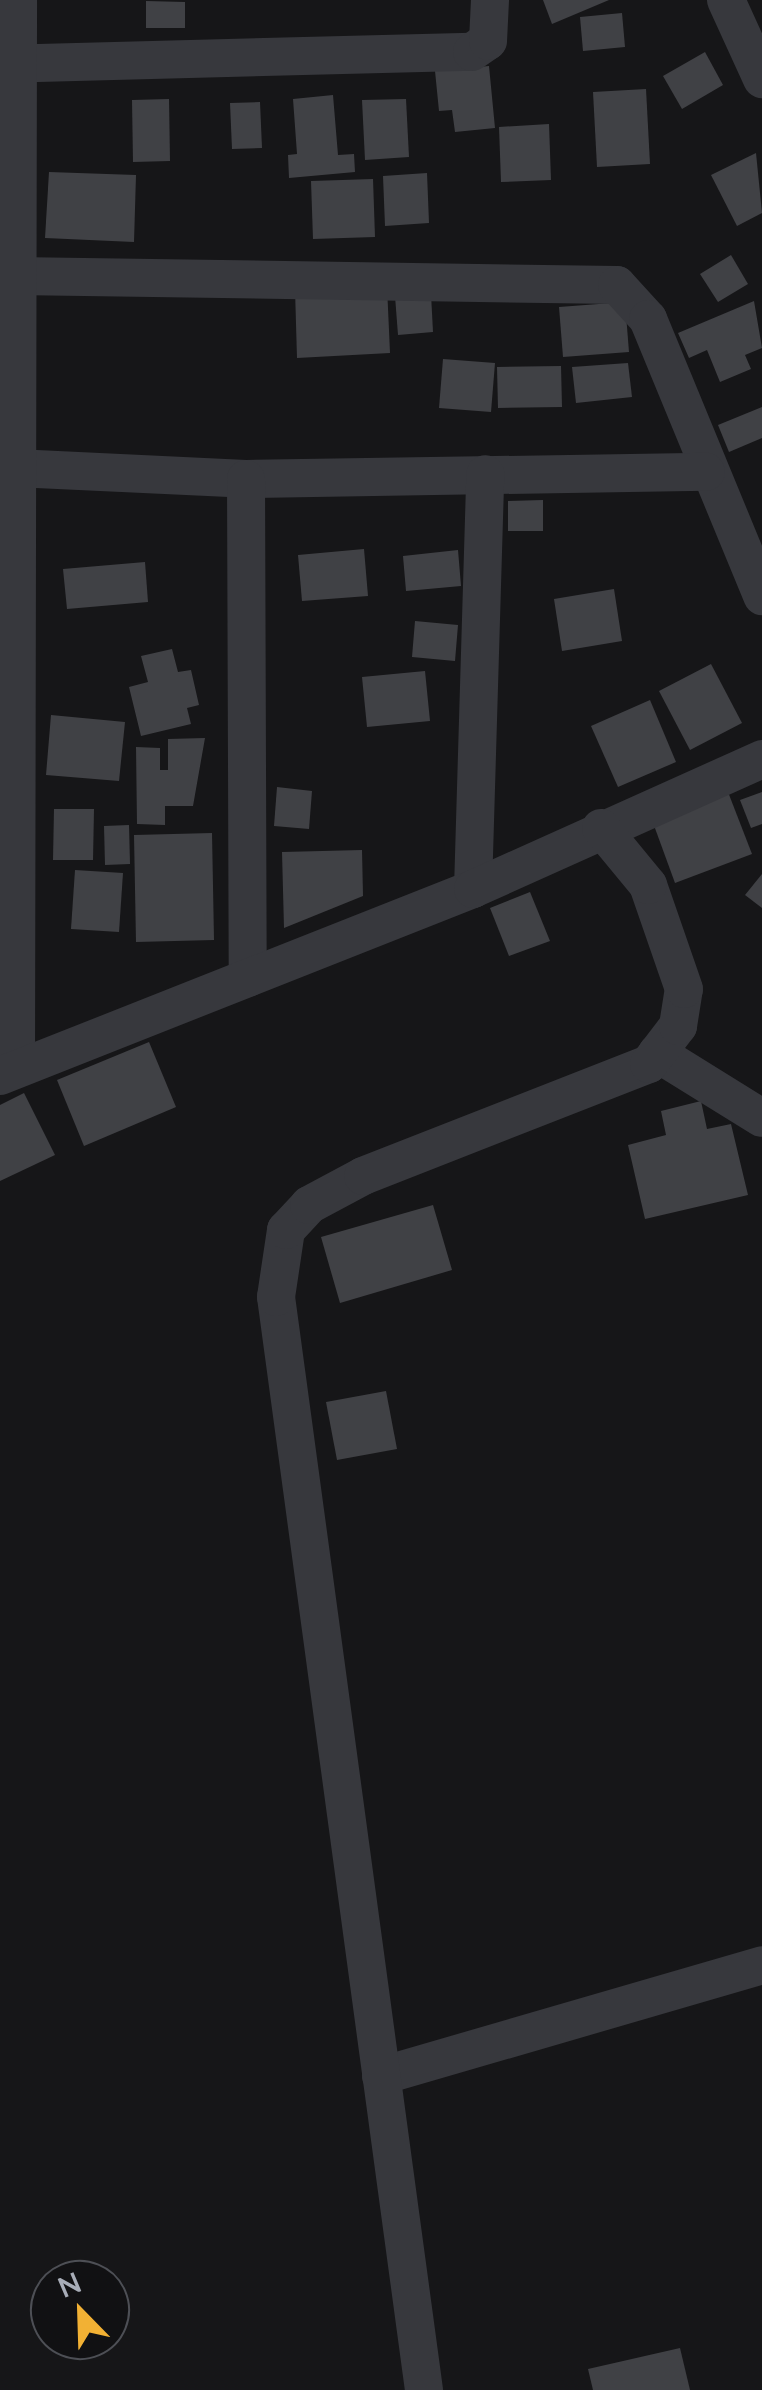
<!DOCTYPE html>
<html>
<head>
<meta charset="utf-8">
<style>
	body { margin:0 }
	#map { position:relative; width:762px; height:2390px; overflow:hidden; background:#161618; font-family:Lato,sans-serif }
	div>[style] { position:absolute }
	.building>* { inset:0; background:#404145 }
	.street>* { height:38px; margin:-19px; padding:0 19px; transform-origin:19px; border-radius:19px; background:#37383d }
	span { translate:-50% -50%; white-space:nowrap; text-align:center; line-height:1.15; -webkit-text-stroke:8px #111113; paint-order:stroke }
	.north { position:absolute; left:30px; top:2260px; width:100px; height:100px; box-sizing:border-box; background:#111113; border:2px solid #4d4f55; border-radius:50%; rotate:337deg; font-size:28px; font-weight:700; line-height:40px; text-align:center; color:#a8adb8 }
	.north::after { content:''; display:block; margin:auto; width:35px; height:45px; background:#f2b134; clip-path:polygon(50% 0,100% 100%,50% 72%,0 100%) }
</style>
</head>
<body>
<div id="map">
	<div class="building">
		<i style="clip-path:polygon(543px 0,609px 0,552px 24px)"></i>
		<i style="clip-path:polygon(146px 1px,185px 2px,185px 28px,146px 28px)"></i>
		<i style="clip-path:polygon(622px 13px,625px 47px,583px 51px,580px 17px)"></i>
		<i style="clip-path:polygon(705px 52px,723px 85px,682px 109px,663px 76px)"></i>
		<i style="clip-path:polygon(489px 66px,495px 128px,455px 132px,452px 110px,439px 111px,435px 71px)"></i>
		<i style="clip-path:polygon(646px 89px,650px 164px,597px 167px,593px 92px)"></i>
		<i style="clip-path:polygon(333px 95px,338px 155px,354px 154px,355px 172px,289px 178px,288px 155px,297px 154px,293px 99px)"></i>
		<i style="clip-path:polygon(169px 99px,170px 161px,133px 162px,132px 100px)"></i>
		<i style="clip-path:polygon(406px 99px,409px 157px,365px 160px,362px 100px)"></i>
		<i style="clip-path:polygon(260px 102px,262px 148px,232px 149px,230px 103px)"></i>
		<i style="clip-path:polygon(549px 124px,551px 180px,501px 182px,499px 127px)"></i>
		<i style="clip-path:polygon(756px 153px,762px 213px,737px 226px,711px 175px)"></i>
		<i style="clip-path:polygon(49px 172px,136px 175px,134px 242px,45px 238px)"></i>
		<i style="clip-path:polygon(427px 173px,429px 223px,385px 226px,383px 176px)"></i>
		<i style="clip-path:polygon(373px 179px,375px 237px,313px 239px,311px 181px)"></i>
		<i style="clip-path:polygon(731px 255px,748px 284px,718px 302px,700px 274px)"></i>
		<i style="clip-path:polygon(387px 286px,390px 353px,297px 358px,295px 289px)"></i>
		<i style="clip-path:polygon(431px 294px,433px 332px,398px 335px,395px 296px)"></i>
		<i style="clip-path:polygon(754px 301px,762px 348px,745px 355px,751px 369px,720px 382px,707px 350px,689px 358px,678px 333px)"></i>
		<i style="clip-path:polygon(625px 302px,629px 352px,563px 357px,559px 307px)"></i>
		<i style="clip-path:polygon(443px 359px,495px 363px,491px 412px,439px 408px)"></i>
		<i style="clip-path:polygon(628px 363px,632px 397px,576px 403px,572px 367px)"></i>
		<i style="clip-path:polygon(561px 366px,562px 407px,498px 408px,497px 367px)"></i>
		<i style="clip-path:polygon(762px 407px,762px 438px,729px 452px,718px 425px)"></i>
		<i style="clip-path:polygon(543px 500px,543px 531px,508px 531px,508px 501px)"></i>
		<i style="clip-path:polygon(364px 549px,368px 596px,302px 601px,298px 555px)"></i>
		<i style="clip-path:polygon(458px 550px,461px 586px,406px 591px,403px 556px)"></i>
		<i style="clip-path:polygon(145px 562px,148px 602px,67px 609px,63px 569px)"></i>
		<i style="clip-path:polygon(614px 589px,622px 641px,562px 651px,554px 599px)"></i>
		<i style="clip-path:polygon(415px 621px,458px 625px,455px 661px,412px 657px)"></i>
		<i style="clip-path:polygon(172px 649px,178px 672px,191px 670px,199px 705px,187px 708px,191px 724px,141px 736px,129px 687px,148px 682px,141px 656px)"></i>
		<i style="clip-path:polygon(711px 664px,742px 723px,690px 750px,659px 691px)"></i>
		<i style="clip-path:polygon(425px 671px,430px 721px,367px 727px,362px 677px)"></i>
		<i style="clip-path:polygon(650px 700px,676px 762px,618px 787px,591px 726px)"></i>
		<i style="clip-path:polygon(51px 715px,125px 722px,119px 781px,46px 775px)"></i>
		<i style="clip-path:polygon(205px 738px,193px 806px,165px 806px,165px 825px,137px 824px,136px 747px,160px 748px,160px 770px,168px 770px,168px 739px)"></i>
		<i style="clip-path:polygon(277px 787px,312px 791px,309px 829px,274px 826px)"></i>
		<i style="clip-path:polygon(728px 792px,752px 854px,675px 883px,652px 820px)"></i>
		<i style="clip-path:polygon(762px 792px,762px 824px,751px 828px,740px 800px)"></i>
		<i style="clip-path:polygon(54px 809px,94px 809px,93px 860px,53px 860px)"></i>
		<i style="clip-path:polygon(129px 825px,130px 864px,105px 865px,104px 826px)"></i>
		<i style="clip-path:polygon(212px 833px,214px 940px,136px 942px,134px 835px)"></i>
		<i style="clip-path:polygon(362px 850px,363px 896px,284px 928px,282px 852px)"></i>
		<i style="clip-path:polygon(75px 870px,123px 873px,119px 932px,71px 929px)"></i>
		<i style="clip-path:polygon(762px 874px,762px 908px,745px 895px)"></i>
		<i style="clip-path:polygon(530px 892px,550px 941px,509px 956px,490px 908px)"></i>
		<i style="clip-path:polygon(149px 1042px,176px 1107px,84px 1146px,57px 1080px)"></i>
		<i style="clip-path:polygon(24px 1093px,55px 1155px,0 1181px,0 1105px)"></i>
		<i style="clip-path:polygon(701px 1101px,707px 1129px,731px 1124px,748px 1195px,645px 1219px,628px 1145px,666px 1135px,661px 1111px)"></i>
		<i style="clip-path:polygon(433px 1205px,452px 1270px,340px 1303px,321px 1237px)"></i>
		<i style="clip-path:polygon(386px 1391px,397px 1449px,337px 1460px,326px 1402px)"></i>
		<i style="clip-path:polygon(680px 2348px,690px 2390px,593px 2390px,588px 2369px)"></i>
	</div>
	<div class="street">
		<i style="left:726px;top:0;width:87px;rotate:65.5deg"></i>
		<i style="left:0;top:64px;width:472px;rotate:-1.5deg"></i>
		<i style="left:472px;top:52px;width:19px;rotate:-35deg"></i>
		<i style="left:488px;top:41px;width:41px;rotate:-87.2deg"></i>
		<i style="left:15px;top:276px;width:602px;rotate:0.86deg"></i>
		<i style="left:617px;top:285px;width:46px;rotate:47.6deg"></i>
		<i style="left:648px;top:319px;width:300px;rotate:67.6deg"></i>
		<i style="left:15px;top:468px;width:231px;rotate:2.7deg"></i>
		<i style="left:246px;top:479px;width:460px;rotate:-0.9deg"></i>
		<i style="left:246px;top:479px;width:499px;rotate:89.8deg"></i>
		<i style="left:473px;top:889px;width:415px;rotate:-88.3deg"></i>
		<i style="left:657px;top:1053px;width:123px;rotate:31.8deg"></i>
		<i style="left:16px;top:1069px;width:1069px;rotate:-89.89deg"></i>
		<i style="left:0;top:1076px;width:509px;rotate:-21.57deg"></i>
		<i style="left:473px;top:889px;width:317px;rotate:-24.2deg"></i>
		<i style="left:381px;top:2076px;width:397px;rotate:-16.2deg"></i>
		<i style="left:424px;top:2390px;width:1103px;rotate:-97.71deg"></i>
		<i style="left:276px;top:1297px;width:68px;rotate:-81.5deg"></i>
		<i style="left:286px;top:1230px;width:34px;rotate:-47deg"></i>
		<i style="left:309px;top:1205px;width:61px;rotate:-28.2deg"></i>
		<i style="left:363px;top:1176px;width:307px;rotate:-21.4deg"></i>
		<i style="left:649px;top:1064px;width:48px;rotate:-52.7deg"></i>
		<i style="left:678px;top:1026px;width:37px;rotate:-81deg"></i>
		<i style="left:684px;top:989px;width:110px;rotate:-109.1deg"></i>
		<i style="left:648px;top:885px;width:74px;rotate:-129.5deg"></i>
	</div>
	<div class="north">N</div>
</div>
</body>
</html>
